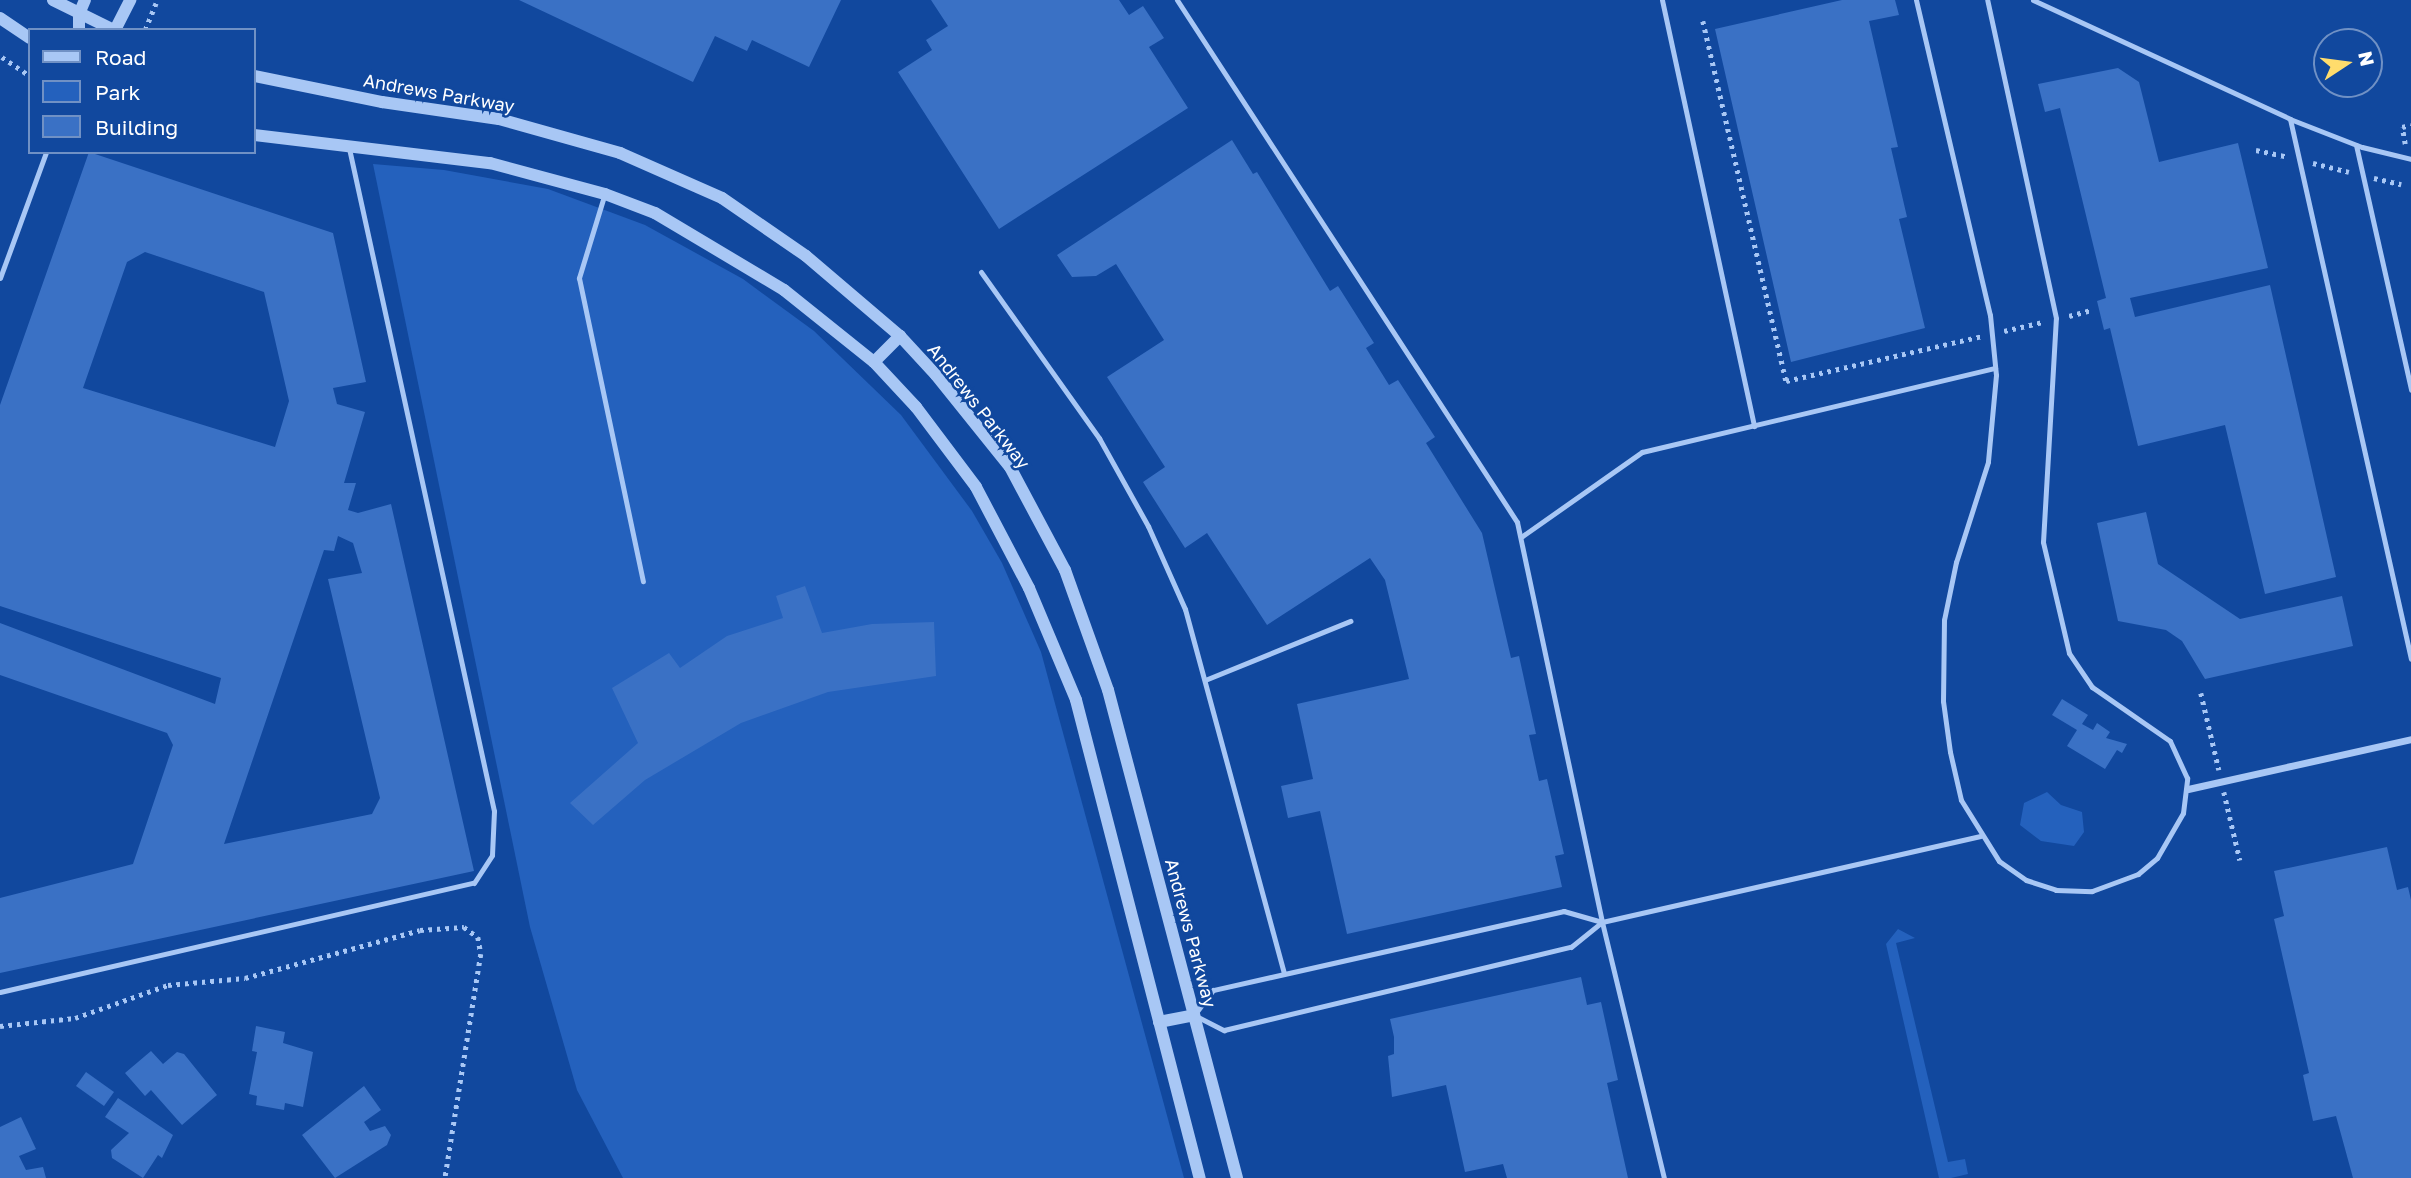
<!DOCTYPE html>
<html>
<head>
<meta charset="utf-8">
<style>
	body { margin:0 }
	#map { position:relative; width:2411px; height:1178px; overflow:hidden; background:#11489e; font-family:"Golos Text",sans-serif }
	div>[style] { position:absolute }
	.green>* { inset:0; background:#2461bd }
	.building>* { inset:0; background:#3a71c5 }
	.path>* { height:4.5px; margin-top:-2.25px; transform-origin:0; background:repeating-linear-gradient(90deg,#a8c7f5 0 3.5px,transparent 0 8.5px) }
	.service>* { height:5px; margin:-2.5px; padding:0 2.5px; transform-origin:2.5px; border-radius:2.5px; background:#a8c7f5 }
	.minor>* { height:7px; margin:-3.5px; padding:0 3.5px; transform-origin:3.5px; border-radius:3.5px; background:#a8c7f5 }
	.tertiary>* { height:12px; margin:-6px; padding:0 6px; transform-origin:6px; border-radius:6px; background:#a8c7f5 }
	span { translate:-50% -50%; white-space:nowrap; text-align:center; line-height:1.15; -webkit-text-stroke:5px #11489e; paint-order:stroke }
	.street-label { font-size:18px; color:#fff }
	.legend { position:absolute; left:28px; top:28px; width:228px; height:126px; box-sizing:border-box; background:#11489e; border:2px solid #7091c5; margin:0; padding:9px 12px; list-style:none; font-size:21px; color:#fff }
	.legend li { display:flex; align-items:center; gap:14px; height:35px }
	.legend b { width:35px; border:2px solid #7091c5 }
	.north { position:absolute; left:2313px; top:28px; width:70px; height:70px; box-sizing:border-box; background:#11489e; border:2px solid #7091c5; border-radius:50%; rotate:77deg; font-size:19px; font-weight:700; line-height:28px; text-align:center; color:#fff }
	.north::after { content:''; display:block; margin:auto; width:24px; height:32px; background:#ffdc6c; clip-path:polygon(50% 0,100% 100%,50% 72%,0 100%) }
</style>
</head>
<body>
<div id="map">
	<div class="green">
		<i style="clip-path:polygon(373px 164px,444px 170px,548px 189px,645px 225px,743px 279px,814px 331px,901px 415px,972px 511px,1002px 563px,1041px 652px,1184px 1178px,623px 1178px,577px 1090px,530px 927px)"></i>
		<i style="clip-path:polygon(2047px 792px,2061px 805px,2082px 812px,2084px 832px,2074px 846px,2041px 841px,2020px 825px,2024px 803px)"></i>
		<i style="clip-path:polygon(1898px 929px,1915px 938px,1896px 943px,1948px 1162px,1965px 1159px,1968px 1174px,1951px 1178px,1939px 1178px,1886px 944px)"></i>
	</div>
	<div class="building">
		<i style="clip-path:polygon(519px 0,841px 0,809px 67px,752px 40px,747px 51px,715px 36px,693px 82px)"></i>
		<i style="clip-path:polygon(931px 0,1119px 0,1129px 15px,1143px 6px,1164px 38px,1149px 47px,1188px 108px,999px 229px,898px 72px,932px 50px,926px 40px,948px 26px)"></i>
		<i style="clip-path:polygon(1842px 0,1895px 0,1899px 15px,1869px 21px,1898px 147px,1891px 148px,1907px 217px,1899px 219px,1925px 328px,1791px 362px,1715px 29px)"></i>
		<i style="clip-path:polygon(2118px 68px,2139px 82px,2159px 162px,2238px 143px,2268px 268px,2130px 298px,2135px 317px,2270px 285px,2336px 577px,2265px 594px,2225px 425px,2138px 446px,2110px 328px,2104px 330px,2097px 301px,2106px 298px,2060px 108px,2045px 112px,2038px 84px)"></i>
		<i style="clip-path:polygon(1232px 140px,1253px 174px,1257px 172px,1330px 291px,1338px 286px,1374px 343px,1366px 348px,1389px 385px,1398px 380px,1435px 437px,1426px 443px,1482px 533px,1511px 658px,1519px 656px,1536px 734px,1529px 735px,1539px 781px,1547px 779px,1564px 854px,1555px 856px,1562px 887px,1347px 934px,1320px 811px,1288px 818px,1281px 786px,1313px 779px,1297px 704px,1409px 679px,1385px 580px,1370px 558px,1267px 625px,1207px 533px,1185px 548px,1143px 482px,1165px 467px,1107px 377px,1164px 340px,1116px 264px,1096px 276px,1072px 277px,1057px 255px)"></i>
		<i style="clip-path:polygon(evenodd,89px 152px,333px 233px,366px 382px,333px 388px,337px 404px,365px 412px,344px 483px,356px 483px,348px 510px,358px 513px,391px 504px,474px 871px,0 973px,0 898px,133px 864px,173px 745px,167px 733px,0 675px,0 623px,215px 704px,221px 678px,0 606px,0 405px,89px 152px,145px 252px,264px 292px,289px 401px,275px 447px,83px 388px,127px 262px,145px 252px,89px 152px,338px 536px,353px 543px,362px 573px,328px 579px,380px 798px,372px 814px,224px 844px,324px 550px,334px 551px,338px 536px)"></i>
		<i style="clip-path:polygon(2146px 512px,2158px 564px,2240px 619px,2342px 596px,2353px 646px,2205px 679px,2182px 641px,2166px 630px,2118px 621px,2097px 523px)"></i>
		<i style="clip-path:polygon(805px 586px,822px 633px,872px 624px,934px 622px,936px 676px,828px 692px,741px 723px,645px 780px,593px 825px,570px 803px,638px 743px,612px 688px,669px 653px,680px 668px,727px 636px,783px 618px,776px 596px)"></i>
		<i style="clip-path:polygon(2062px 699px,2088px 715px,2082px 724px,2093px 730px,2097px 723px,2110px 732px,2106px 738px,2127px 744px,2122px 753px,2117px 750px,2105px 769px,2067px 746px,2077px 730px,2052px 715px)"></i>
		<i style="clip-path:polygon(2387px 847px,2397px 890px,2408px 887px,2411px 900px,2411px 1178px,2353px 1178px,2336px 1116px,2313px 1121px,2303px 1075px,2309px 1073px,2274px 919px,2284px 916px,2274px 871px)"></i>
		<i style="clip-path:polygon(1581px 977px,1587px 1005px,1601px 1002px,1618px 1080px,1607px 1083px,1628px 1178px,1507px 1178px,1503px 1164px,1465px 1172px,1446px 1085px,1392px 1097px,1388px 1056px,1394px 1054px,1394px 1037px,1390px 1019px)"></i>
		<i style="clip-path:polygon(256px 1026px,285px 1032px,283px 1043px,313px 1052px,303px 1107px,285px 1103px,284px 1110px,256px 1105px,257px 1096px,249px 1094px,257px 1052px,252px 1051px)"></i>
		<i style="clip-path:polygon(151px 1051px,163px 1064px,177px 1052px,184px 1054px,217px 1095px,182px 1125px,151px 1090px,145px 1096px,125px 1073px)"></i>
		<i style="clip-path:polygon(86px 1072px,114px 1092px,104px 1106px,76px 1086px)"></i>
		<i style="clip-path:polygon(364px 1086px,381px 1110px,364px 1122px,370px 1131px,385px 1126px,391px 1135px,387px 1145px,335px 1178px,302px 1135px)"></i>
		<i style="clip-path:polygon(118px 1098px,173px 1135px,162px 1158px,158px 1155px,143px 1178px,112px 1158px,111px 1150px,129px 1133px,105px 1117px)"></i>
		<i style="clip-path:polygon(21px 1117px,36px 1149px,19px 1156px,26px 1170px,43px 1167px,46px 1178px,0 1178px,0 1127px)"></i>
	</div>
	<div class="path">
		<i style="left:1703px;top:21px;width:369px;rotate:77deg"></i>
		<i style="left:1786px;top:381px;width:201px;rotate:-12.9deg"></i>
		<i style="left:145px;top:30px;width:29px;rotate:-68deg"></i>
		<i style="left:2px;top:57px;width:34px;rotate:34deg"></i>
		<i style="left:2405px;top:144px;width:17px;rotate:-100deg"></i>
		<i style="left:2402px;top:127px;width:9px;rotate:-13deg"></i>
		<i style="left:2256px;top:150px;width:33px;rotate:12deg"></i>
		<i style="left:2313px;top:163px;width:37px;rotate:14deg"></i>
		<i style="left:2374px;top:178px;width:28px;rotate:13deg"></i>
		<i style="left:2069px;top:316px;width:24px;rotate:-15deg"></i>
		<i style="left:2004px;top:331px;width:40px;rotate:-13deg"></i>
		<i style="left:2201px;top:693px;width:79px;rotate:76.8deg"></i>
		<i style="left:2224px;top:792px;width:70px;rotate:76.8deg"></i>
		<i style="left:0;top:1026px;width:75px;rotate:-6.1deg"></i>
		<i style="left:75px;top:1018px;width:99px;rotate:-19.5deg"></i>
		<i style="left:168px;top:985px;width:77px;rotate:-5.2deg"></i>
		<i style="left:245px;top:978px;width:181px;rotate:-15.3deg"></i>
		<i style="left:420px;top:930px;width:44px;rotate:-3.9deg"></i>
		<i style="left:464px;top:927px;width:17px;rotate:36deg"></i>
		<i style="left:478px;top:937px;width:17px;rotate:80deg"></i>
		<i style="left:481px;top:954px;width:227px;rotate:99.1deg"></i>
	</div>
	<div class="service">
		<i style="left:1177px;top:0;width:623px;rotate:56.92deg"></i>
		<i style="left:1517px;top:522px;width:409px;rotate:78deg"></i>
		<i style="left:1602px;top:922px;width:263px;rotate:76.4deg"></i>
		<i style="left:1662px;top:0;width:436px;rotate:77.8deg"></i>
		<i style="left:1916px;top:0;width:324px;rotate:76.8deg"></i>
		<i style="left:1990px;top:315px;width:60px;rotate:84.3deg"></i>
		<i style="left:1996px;top:375px;width:87px;rotate:95.3deg"></i>
		<i style="left:1988px;top:462px;width:105px;rotate:107.7deg"></i>
		<i style="left:1956px;top:562px;width:59px;rotate:101.7deg"></i>
		<i style="left:1944px;top:620px;width:81px;rotate:90.7deg"></i>
		<i style="left:1943px;top:701px;width:51px;rotate:82.2deg"></i>
		<i style="left:1950px;top:752px;width:49px;rotate:77.1deg"></i>
		<i style="left:1961px;top:800px;width:72px;rotate:58.1deg"></i>
		<i style="left:1999px;top:861px;width:33px;rotate:35deg"></i>
		<i style="left:2026px;top:880px;width:32px;rotate:18deg"></i>
		<i style="left:2056px;top:890px;width:36px;rotate:2deg"></i>
		<i style="left:2092px;top:891px;width:49px;rotate:-20.3deg"></i>
		<i style="left:2138px;top:874px;width:25px;rotate:-40deg"></i>
		<i style="left:2157px;top:858px;width:52px;rotate:-60deg"></i>
		<i style="left:2183px;top:813px;width:35px;rotate:-83deg"></i>
		<i style="left:2187px;top:778px;width:41px;rotate:-114.7deg"></i>
		<i style="left:2170px;top:741px;width:95px;rotate:-145.3deg"></i>
		<i style="left:2092px;top:687px;width:41px;rotate:-124.1deg"></i>
		<i style="left:2069px;top:653px;width:114px;rotate:-103.2deg"></i>
		<i style="left:2043px;top:542px;width:224px;rotate:-86.7deg"></i>
		<i style="left:2056px;top:318px;width:325px;rotate:-102.2deg"></i>
		<i style="left:2033px;top:0;width:283px;rotate:24.8deg"></i>
		<i style="left:2290px;top:119px;width:77px;rotate:21.3deg"></i>
		<i style="left:2362px;top:147px;width:50px;rotate:13.8deg"></i>
		<i style="left:2290px;top:119px;width:553px;rotate:77.37deg"></i>
		<i style="left:2356px;top:145px;width:251px;rotate:77.3deg"></i>
		<i style="left:604px;top:196px;width:86px;rotate:107deg"></i>
		<i style="left:579px;top:278px;width:310px;rotate:78.1deg"></i>
		<i style="left:981px;top:272px;width:204px;rotate:54.6deg"></i>
		<i style="left:1099px;top:438px;width:101px;rotate:60.9deg"></i>
		<i style="left:1148px;top:526px;width:91px;rotate:66deg"></i>
		<i style="left:1185px;top:609px;width:378px;rotate:74.8deg"></i>
		<i style="left:0;top:278px;width:134px;rotate:-69.9deg"></i>
		<i style="left:1521px;top:537px;width:148px;rotate:-35.1deg"></i>
		<i style="left:1642px;top:452px;width:363px;rotate:-13.4deg"></i>
		<i style="left:1205px;top:680px;width:157px;rotate:-22.1deg"></i>
		<i style="left:1602px;top:922px;width:40px;rotate:-164deg"></i>
		<i style="left:1564px;top:911px;width:360px;rotate:167.3deg"></i>
		<i style="left:1213px;top:990px;width:31px;rotate:127deg"></i>
		<i style="left:1194px;top:1015px;width:34px;rotate:27deg"></i>
		<i style="left:1224px;top:1030px;width:357px;rotate:-13.5deg"></i>
		<i style="left:1571px;top:947px;width:40px;rotate:-39deg"></i>
		<i style="left:1602px;top:922px;width:388px;rotate:-12.8deg"></i>
		<i style="left:0;top:992px;width:486px;rotate:-13deg"></i>
		<i style="left:474px;top:883px;width:33px;rotate:-57deg"></i>
		<i style="left:492px;top:855px;width:44px;rotate:-87.4deg"></i>
		<i style="left:494px;top:811px;width:679px;rotate:-102.34deg"></i>
	</div>
	<div class="minor">
		<i style="left:2188px;top:789px;width:229px;rotate:-12.6deg"></i>
	</div>
	<div class="tertiary">
		<i style="left:53px;top:0;width:68px;rotate:26.2deg"></i>
		<i style="left:0;top:18px;width:36px;rotate:34deg"></i>
		<i style="left:79px;top:30px;width:16px;rotate:-90deg"></i>
		<i style="left:79px;top:14px;width:15px;rotate:-67deg"></i>
		<i style="left:115px;top:30px;width:34px;rotate:-63deg"></i>
		<i style="left:254px;top:76px;width:131px;rotate:11.5deg"></i>
		<i style="left:382px;top:102px;width:118px;rotate:8.3deg"></i>
		<i style="left:499px;top:119px;width:126px;rotate:15.7deg"></i>
		<i style="left:620px;top:153px;width:111px;rotate:23.8deg"></i>
		<i style="left:722px;top:198px;width:102px;rotate:34.6deg"></i>
		<i style="left:806px;top:256px;width:123px;rotate:40.4deg"></i>
		<i style="left:900px;top:336px;width:53px;rotate:47.3deg"></i>
		<i style="left:936px;top:375px;width:118px;rotate:51.2deg"></i>
		<i style="left:1010px;top:467px;width:117px;rotate:61.9deg"></i>
		<i style="left:1065px;top:570px;width:127px;rotate:70.3deg"></i>
		<i style="left:1108px;top:690px;width:505px;rotate:75.19deg"></i>
		<i style="left:254px;top:135px;width:238px;rotate:6.8deg"></i>
		<i style="left:490px;top:163px;width:119px;rotate:15.1deg"></i>
		<i style="left:605px;top:194px;width:53px;rotate:20.8deg"></i>
		<i style="left:655px;top:213px;width:150px;rotate:30.8deg"></i>
		<i style="left:784px;top:290px;width:115px;rotate:38.7deg"></i>
		<i style="left:874px;top:362px;width:62px;rotate:47deg"></i>
		<i style="left:916px;top:407px;width:100px;rotate:53.1deg"></i>
		<i style="left:976px;top:487px;width:114px;rotate:62.3deg"></i>
		<i style="left:1029px;top:588px;width:121px;rotate:67.2deg"></i>
		<i style="left:1076px;top:700px;width:494px;rotate:75.5deg"></i>
		<i style="left:874px;top:362px;width:37px;rotate:-45deg"></i>
		<i style="left:1159px;top:1022px;width:36px;rotate:-11deg"></i>
	</div>
	<div class="street-label">
		<span style="left:439px;top:93px;rotate:10deg">Andrews Parkway</span>
		<span style="left:979px;top:406px;rotate:52deg">Andrews Parkway</span>
		<span style="left:1191px;top:933px;rotate:75deg">Andrews Parkway</span>
	</div>
	<ul class="legend">
	<li><b style="height:9px;background:#a8c7f5"></b>Road</li>
	<li><b style="height:19px;background:#2461bd"></b>Park</li>
	<li><b style="height:19px;background:#3a71c5"></b>Building</li>
	</ul>
	<div class="north">N</div>
</div>
</body>
</html>
